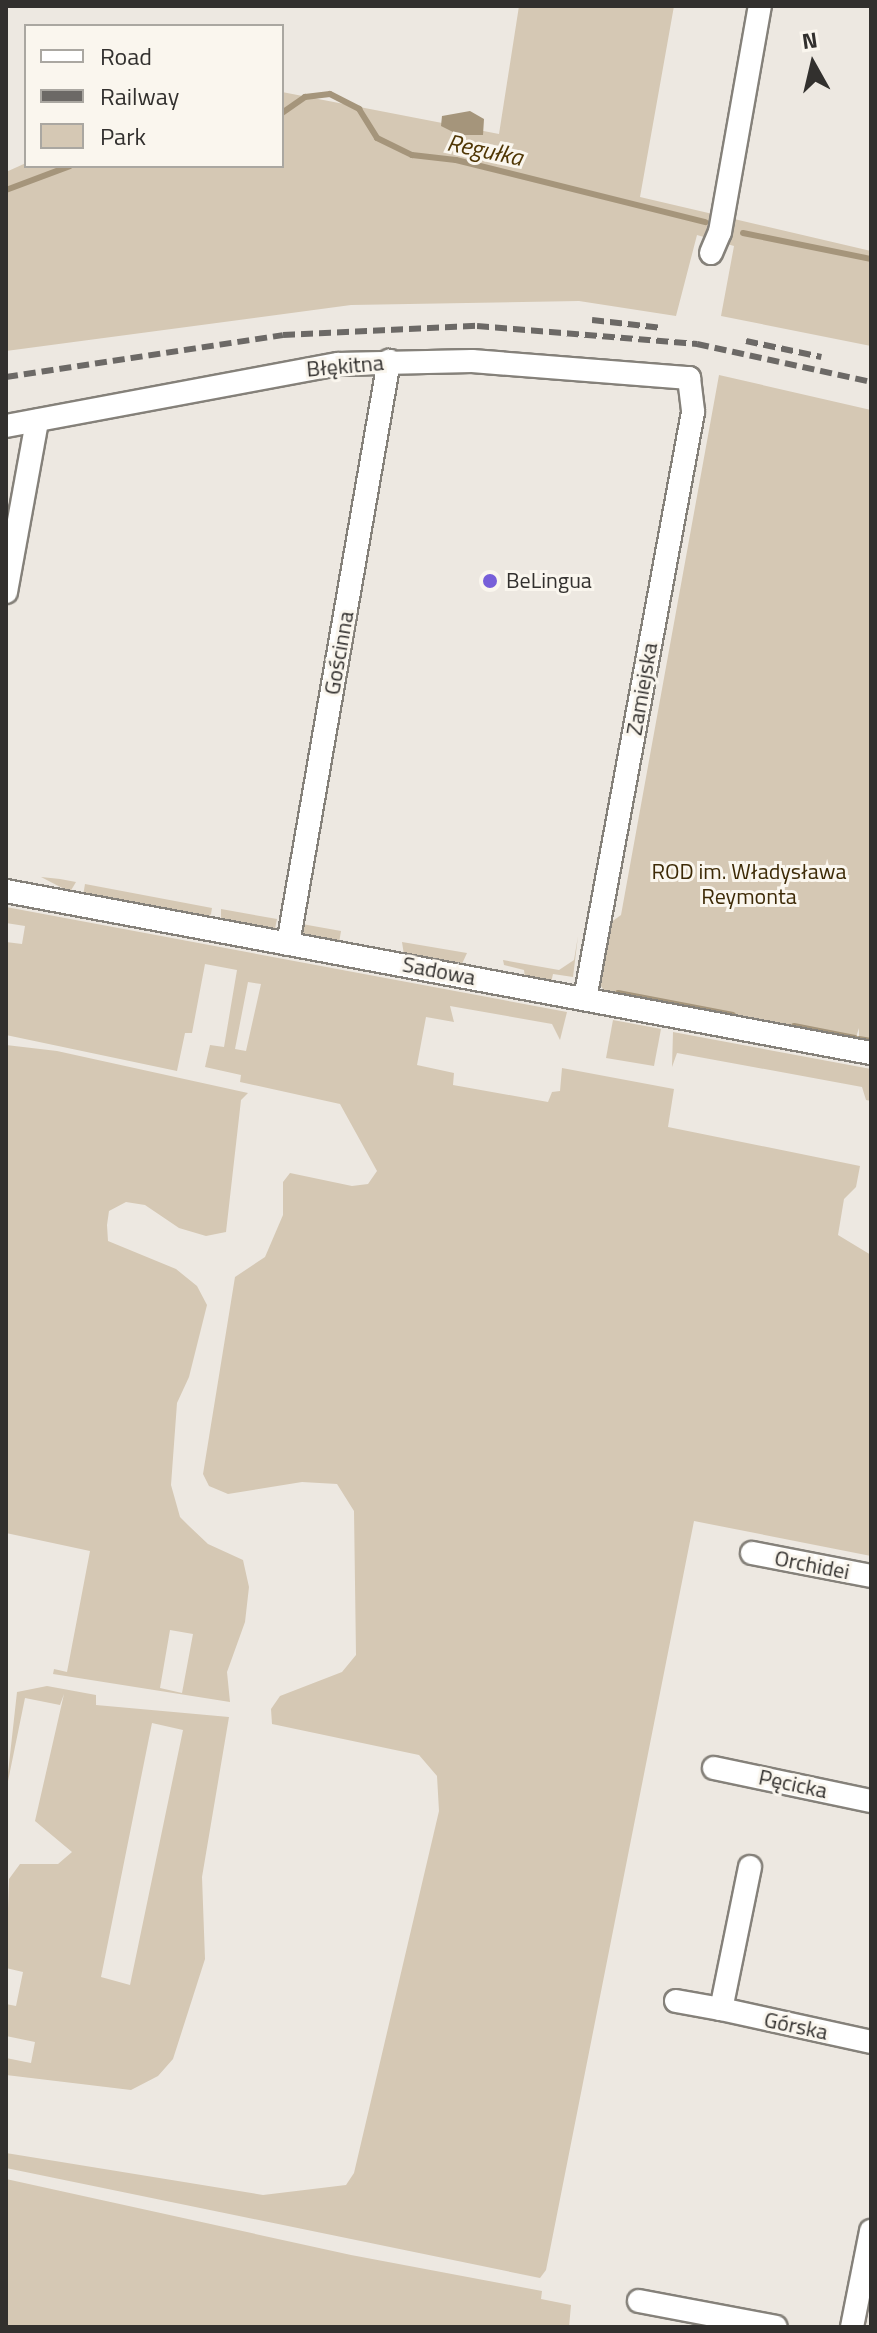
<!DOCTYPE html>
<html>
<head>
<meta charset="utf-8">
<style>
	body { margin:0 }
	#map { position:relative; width:877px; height:2333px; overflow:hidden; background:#ede8e1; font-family:"Titillium Web",sans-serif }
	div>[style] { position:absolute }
	.green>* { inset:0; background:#d5c8b4 }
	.water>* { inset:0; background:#a5957b }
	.stream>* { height:6px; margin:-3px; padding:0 3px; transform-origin:3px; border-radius:3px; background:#a5957b }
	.roads { filter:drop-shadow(2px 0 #85817a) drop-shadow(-2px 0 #85817a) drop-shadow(0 2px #85817a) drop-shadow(0 -2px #85817a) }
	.minor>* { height:22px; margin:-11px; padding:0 11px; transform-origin:11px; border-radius:11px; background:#fff }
	.rail>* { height:6px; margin-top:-3px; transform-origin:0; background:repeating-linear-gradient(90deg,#6c6966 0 12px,transparent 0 18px) }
	.dots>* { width:22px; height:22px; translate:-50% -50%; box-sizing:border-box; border:4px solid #faf6ee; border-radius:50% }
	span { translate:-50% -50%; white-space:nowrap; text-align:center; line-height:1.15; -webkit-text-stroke:6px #faf6ee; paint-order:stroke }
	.street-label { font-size:22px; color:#32302e }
	.poi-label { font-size:22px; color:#32302e }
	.left { translate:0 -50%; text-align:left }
	.park-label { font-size:22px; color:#3d2a06 }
	.water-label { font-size:24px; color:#4f3604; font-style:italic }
	.frame { position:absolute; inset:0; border:8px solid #32302e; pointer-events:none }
	.legend { position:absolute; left:24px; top:24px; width:260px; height:144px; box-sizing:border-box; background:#faf6ee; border:2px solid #aaa7a1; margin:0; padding:10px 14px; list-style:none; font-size:24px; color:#32302e }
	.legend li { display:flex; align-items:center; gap:16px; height:40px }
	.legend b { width:40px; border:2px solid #aaa7a1 }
	.north { position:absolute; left:773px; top:24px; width:80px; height:80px; -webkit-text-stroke:6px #faf6ee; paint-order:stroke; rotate:352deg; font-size:22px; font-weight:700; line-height:32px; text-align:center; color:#32302e }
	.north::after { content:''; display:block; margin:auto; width:28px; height:36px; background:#32302e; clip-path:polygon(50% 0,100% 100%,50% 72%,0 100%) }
</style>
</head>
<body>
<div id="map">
	<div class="green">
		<i style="clip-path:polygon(519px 6px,674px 6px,640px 197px,871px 251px,871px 346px,721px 316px,734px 246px,697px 235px,676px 316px,579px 301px,351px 305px,6px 351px,6px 172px,26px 163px,282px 166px,282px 92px,499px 134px)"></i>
		<i style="clip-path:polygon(719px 375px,871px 410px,871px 1043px,859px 1040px,859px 1028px,855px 1040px,606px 994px,598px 981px,610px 923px,621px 915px)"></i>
		<i style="clip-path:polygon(41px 877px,60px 879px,76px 882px,70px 892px)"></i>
		<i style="clip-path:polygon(85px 884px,212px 908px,211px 914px,207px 919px,83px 896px)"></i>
		<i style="clip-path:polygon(evenodd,6px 907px,567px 1012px,560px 1040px,552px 1024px,450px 1006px,454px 1022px,426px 1017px,417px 1065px,454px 1073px,453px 1085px,548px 1102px,552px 1092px,560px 1091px,562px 1068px,674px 1089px,668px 1127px,860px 1166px,856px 1187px,844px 1199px,838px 1235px,871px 1255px,871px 1556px,694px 1521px,546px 2270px,540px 2278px,6px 2168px,6px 2153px,263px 2195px,346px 2185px,354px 2173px,439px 1811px,437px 1776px,419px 1755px,272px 1724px,271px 1709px,280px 1696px,342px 1672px,356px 1655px,354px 1511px,337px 1484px,302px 1482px,228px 1494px,209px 1486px,203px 1474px,235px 1277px,265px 1257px,283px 1215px,283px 1182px,290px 1173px,352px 1186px,368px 1184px,377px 1171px,340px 1104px,240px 1082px,241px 1075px,205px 1067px,210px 1045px,224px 1047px,237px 970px,205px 964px,192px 1033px,185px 1033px,177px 1071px,6px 1035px,6px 942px,22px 944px,25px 926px,6px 923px,6px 907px,248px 982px,261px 984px,246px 1051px,235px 1049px,248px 982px)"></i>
		<i style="clip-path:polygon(221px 909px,277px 919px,275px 929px,221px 922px)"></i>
		<i style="clip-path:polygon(302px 924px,341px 931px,339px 943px,305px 936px,299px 930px)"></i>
		<i style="clip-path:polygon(578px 936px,573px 977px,553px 974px,551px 983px,525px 978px,524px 970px,504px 965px,503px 960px,559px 970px,574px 960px)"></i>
		<i style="clip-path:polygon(402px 942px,467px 953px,461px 966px,404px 955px)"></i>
		<i style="clip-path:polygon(613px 1020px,661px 1029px,654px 1066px,606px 1058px)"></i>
		<i style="clip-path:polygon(673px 1032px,871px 1069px,871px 1101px,866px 1100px,862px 1087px,677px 1053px,672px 1067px)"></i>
		<i style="clip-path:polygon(evenodd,6px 1045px,57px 1051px,248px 1093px,241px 1100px,226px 1232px,206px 1236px,179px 1228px,145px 1205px,126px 1202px,109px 1211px,107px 1225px,108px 1241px,176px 1269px,197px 1286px,207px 1305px,189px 1377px,177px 1403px,171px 1485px,180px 1517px,189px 1526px,208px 1544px,243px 1560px,249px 1587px,245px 1622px,227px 1672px,230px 1702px,53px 1674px,54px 1669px,67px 1672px,90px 1551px,6px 1533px,6px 1045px,170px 1630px,193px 1634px,182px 1693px,160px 1688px,170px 1630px)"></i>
		<i style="clip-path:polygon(evenodd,47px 1686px,96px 1695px,96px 1705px,229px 1717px,202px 1877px,205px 1959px,173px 2059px,158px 2076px,131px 2090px,6px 2075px,6px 2058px,31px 2063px,35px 2042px,6px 2036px,6px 2004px,16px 2006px,23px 1972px,6px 1968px,9px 1879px,20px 1864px,58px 1864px,72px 1852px,35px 1821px,64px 1694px,60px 1705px,25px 1698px,6px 1791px,17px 1692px,47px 1686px,152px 1723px,183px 1730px,130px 1985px,101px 1977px,152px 1723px)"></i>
		<i style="clip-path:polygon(6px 2179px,351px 2255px,542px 2291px,541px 2299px,571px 2305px,569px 2327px,6px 2327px)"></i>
	</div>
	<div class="water">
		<i style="clip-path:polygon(470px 111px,484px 119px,483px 135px,459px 135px,441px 126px,442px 116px)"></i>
	</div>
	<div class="stream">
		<i style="left:282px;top:113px;width:28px;rotate:-35deg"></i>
		<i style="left:305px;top:97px;width:25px;rotate:-7deg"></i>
		<i style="left:330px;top:94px;width:33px;rotate:27deg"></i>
		<i style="left:359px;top:109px;width:34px;rotate:58deg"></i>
		<i style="left:377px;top:138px;width:39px;rotate:26deg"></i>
		<i style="left:412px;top:155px;width:44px;rotate:6.5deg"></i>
		<i style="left:456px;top:160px;width:257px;rotate:14deg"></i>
		<i style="left:6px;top:190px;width:68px;rotate:-20.6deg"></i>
		<i style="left:743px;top:233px;width:131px;rotate:11.5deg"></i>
		<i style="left:618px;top:993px;width:117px;rotate:10.8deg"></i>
		<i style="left:794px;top:1026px;width:62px;rotate:11.1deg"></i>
		<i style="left:859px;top:1039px;width:12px;rotate:9deg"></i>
	</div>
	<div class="roads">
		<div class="minor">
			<i style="left:711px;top:253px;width:23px;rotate:-67deg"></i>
			<i style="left:720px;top:232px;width:230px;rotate:-80deg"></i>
			<i style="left:6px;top:426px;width:338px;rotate:-10.6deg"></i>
			<i style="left:338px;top:364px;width:134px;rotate:-1.3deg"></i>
			<i style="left:472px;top:361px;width:218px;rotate:4.5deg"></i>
			<i style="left:689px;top:378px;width:34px;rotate:83deg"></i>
			<i style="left:693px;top:412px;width:597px;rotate:100.43deg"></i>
			<i style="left:6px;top:592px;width:174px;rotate:-79.7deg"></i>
			<i style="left:6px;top:891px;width:880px;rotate:10.61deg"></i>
			<i style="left:288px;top:944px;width:592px;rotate:-80.17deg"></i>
			<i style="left:752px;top:1553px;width:121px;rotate:10.9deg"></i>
			<i style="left:714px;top:1768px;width:160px;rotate:11.9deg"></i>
			<i style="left:750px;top:1867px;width:145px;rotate:101.5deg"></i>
			<i style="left:721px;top:2009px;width:154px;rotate:12.4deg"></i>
			<i style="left:676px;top:2001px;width:46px;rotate:10.1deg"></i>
			<i style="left:639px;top:2301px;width:139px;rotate:10.7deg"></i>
			<i style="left:852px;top:2327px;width:98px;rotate:-78.8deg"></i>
		</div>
	</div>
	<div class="rail">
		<i style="left:592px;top:320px;width:71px;rotate:6.4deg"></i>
		<i style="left:746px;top:341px;width:77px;rotate:12deg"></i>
		<i style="left:6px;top:377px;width:280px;rotate:-8.6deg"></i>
		<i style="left:283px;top:335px;width:194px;rotate:-2.7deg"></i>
		<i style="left:477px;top:326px;width:221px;rotate:4.7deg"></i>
		<i style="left:697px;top:344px;width:178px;rotate:12.3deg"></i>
	</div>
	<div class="dots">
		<i style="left:490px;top:581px;background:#775fd9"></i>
	</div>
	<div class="street-label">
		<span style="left:345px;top:366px;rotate:-5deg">Błękitna</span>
		<span style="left:339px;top:653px;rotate:-80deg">Gościnna</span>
		<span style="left:642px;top:689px;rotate:-80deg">Zamiejska</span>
		<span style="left:439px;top:971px;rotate:11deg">Sadowa</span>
		<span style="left:812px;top:1565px;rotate:11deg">Orchidei</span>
		<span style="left:793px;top:1784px;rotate:12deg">Pęcicka</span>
		<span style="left:796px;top:2026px;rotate:12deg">Górska</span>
	</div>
	<div class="poi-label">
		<span class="left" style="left:506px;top:581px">BeLingua</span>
	</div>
	<div class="park-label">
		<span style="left:749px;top:884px">ROD im. Władysława<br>Reymonta</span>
	</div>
	<div class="water-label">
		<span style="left:485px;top:150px;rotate:12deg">Regułka</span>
	</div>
	<div class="frame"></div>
	<ul class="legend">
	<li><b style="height:10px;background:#fff"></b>Road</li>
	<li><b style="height:10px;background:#6c6966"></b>Railway</li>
	<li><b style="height:22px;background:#d5c8b4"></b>Park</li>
	</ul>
	<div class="north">N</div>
</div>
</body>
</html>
